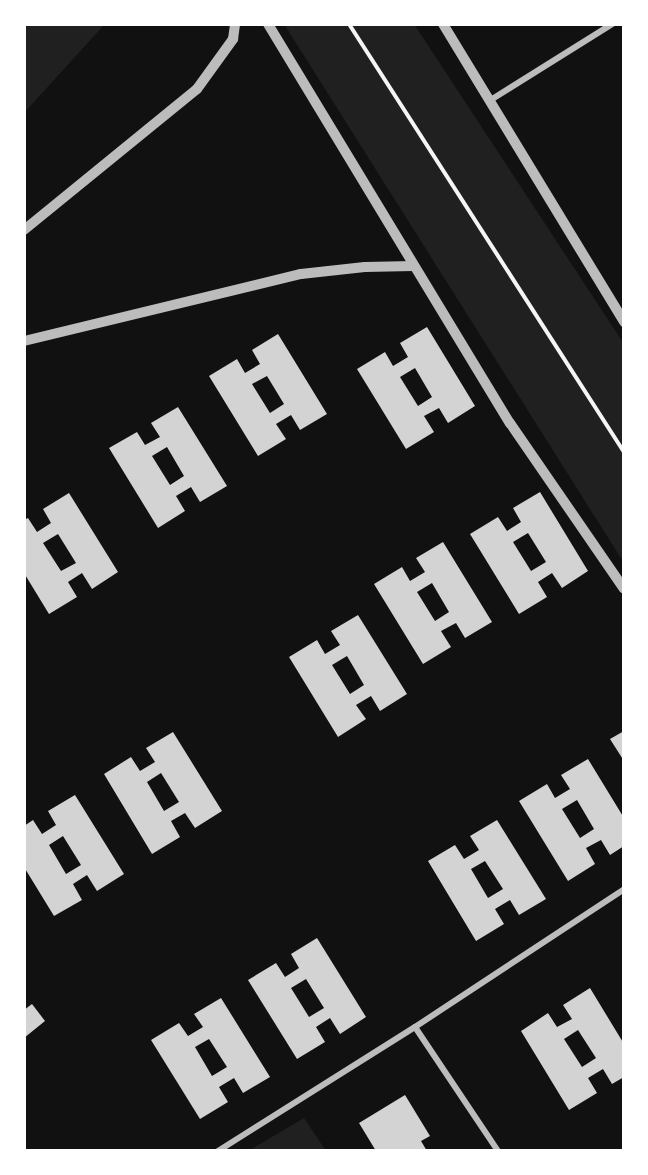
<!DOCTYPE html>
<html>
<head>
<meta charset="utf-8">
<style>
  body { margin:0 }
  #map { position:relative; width:648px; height:1175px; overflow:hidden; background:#111; font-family:"Sofia Sans Condensed",sans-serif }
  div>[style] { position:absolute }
  .green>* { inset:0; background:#202020 }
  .building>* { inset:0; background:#d3d3d3 }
  .path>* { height:4px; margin:-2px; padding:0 2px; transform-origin:2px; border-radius:2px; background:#f5f5f5 }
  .minor>* { height:6px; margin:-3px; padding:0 3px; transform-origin:3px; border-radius:3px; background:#bcbcbc }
  .tertiary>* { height:10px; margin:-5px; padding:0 5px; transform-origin:5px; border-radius:5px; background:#bcbcbc }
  span { translate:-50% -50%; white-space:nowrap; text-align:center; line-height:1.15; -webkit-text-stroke:5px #fff; paint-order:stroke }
  .frame { position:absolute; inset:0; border:26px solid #fff; pointer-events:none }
</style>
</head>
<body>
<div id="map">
  <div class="green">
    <i style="clip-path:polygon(24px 24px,105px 24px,24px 113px)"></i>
    <i style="clip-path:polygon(284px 24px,414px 24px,624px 344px,624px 563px)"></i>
    <i style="clip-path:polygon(304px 1118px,326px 1151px,248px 1151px)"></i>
  </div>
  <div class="building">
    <i style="clip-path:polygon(evenodd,427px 327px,475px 406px,448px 423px,439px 408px,424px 416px,434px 432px,406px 449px,357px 369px,385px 352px,393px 366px,408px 357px,400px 343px,427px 327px,415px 368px,432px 397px,418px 406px,400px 377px,415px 368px)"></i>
    <i style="clip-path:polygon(evenodd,278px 334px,327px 414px,300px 430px,291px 415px,276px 424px,286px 439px,258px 456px,209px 376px,237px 359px,245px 373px,260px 364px,252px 350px,278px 334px,267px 376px,284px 404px,270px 413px,252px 384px,267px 376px)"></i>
    <i style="clip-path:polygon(evenodd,178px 407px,227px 486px,200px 502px,191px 487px,176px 496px,185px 511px,158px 528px,109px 448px,137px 432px,145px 445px,160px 437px,151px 423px,178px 407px,167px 447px,184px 476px,170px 485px,152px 456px,167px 447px)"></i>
    <i style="clip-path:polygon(evenodd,540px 492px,588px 571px,562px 588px,552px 573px,538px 582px,547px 597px,519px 614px,470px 534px,498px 517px,507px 531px,521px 522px,513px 508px,540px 492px,528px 533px,546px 562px,531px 571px,513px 542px,528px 533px)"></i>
    <i style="clip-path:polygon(evenodd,69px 493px,118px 572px,92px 589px,82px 573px,68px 582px,77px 597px,49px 614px,24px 573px,24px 520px,28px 518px,37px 532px,51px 523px,43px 509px,69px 493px,58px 534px,76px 563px,61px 571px,43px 543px,58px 534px)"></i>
    <i style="clip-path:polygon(evenodd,443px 542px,492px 622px,465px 638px,456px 623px,441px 631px,451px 647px,423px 664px,374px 584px,402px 567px,410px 581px,425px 572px,416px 558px,443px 542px,432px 583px,449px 612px,435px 621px,417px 592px,432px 583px)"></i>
    <i style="clip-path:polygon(evenodd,358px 615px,407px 694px,380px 711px,371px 696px,356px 705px,366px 719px,338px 737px,289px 657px,317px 640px,325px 654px,340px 645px,331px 631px,358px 615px,347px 656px,364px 685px,350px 694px,332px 665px,347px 656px)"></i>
    <i style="clip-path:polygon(624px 731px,624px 761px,610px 739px)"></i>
    <i style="clip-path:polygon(evenodd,173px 732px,222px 811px,195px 828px,185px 813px,171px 821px,180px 837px,152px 854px,104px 774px,131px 757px,140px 771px,155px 762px,146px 748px,173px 732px,161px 773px,179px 802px,164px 811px,147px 782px,161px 773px)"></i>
    <i style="clip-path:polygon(evenodd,588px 759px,624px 818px,624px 846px,610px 855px,601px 840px,586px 848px,595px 864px,568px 881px,519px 801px,547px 784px,555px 798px,570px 789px,561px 775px,588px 759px,577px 800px,594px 829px,580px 838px,562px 809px,577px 800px)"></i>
    <i style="clip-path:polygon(evenodd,75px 795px,124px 874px,97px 891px,87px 875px,73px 884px,82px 900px,54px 916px,24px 867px,24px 826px,33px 820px,42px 834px,56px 825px,48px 811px,75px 795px,63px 836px,81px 865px,66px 874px,49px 845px,63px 836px)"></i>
    <i style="clip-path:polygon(evenodd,497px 820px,546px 899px,519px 915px,510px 900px,495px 909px,504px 924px,476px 941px,428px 861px,455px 845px,464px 859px,479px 850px,470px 836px,497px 820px,485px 861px,503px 889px,488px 898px,471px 869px,485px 861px)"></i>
    <i style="clip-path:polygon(evenodd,317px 938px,366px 1017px,340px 1034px,330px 1018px,316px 1027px,325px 1042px,297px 1059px,248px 980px,276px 963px,285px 977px,299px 968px,291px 954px,317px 938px,306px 979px,324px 1008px,309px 1017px,291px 988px,306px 979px)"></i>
    <i style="clip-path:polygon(evenodd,590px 988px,624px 1044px,624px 1077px,612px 1084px,603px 1069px,588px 1078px,597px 1093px,569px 1110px,521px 1031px,548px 1013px,557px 1027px,572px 1019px,563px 1005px,590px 988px,578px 1030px,596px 1058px,582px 1067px,564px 1039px,578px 1030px)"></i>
    <i style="clip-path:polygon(evenodd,221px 998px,270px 1077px,243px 1093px,234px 1078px,219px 1087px,228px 1102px,200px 1119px,151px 1040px,179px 1023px,188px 1036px,203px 1027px,194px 1014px,221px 998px,209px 1039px,227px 1067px,212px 1076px,195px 1047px,209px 1039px)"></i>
    <i style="clip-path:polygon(32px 1004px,45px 1021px,24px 1038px,24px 1010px)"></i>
    <i style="clip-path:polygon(405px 1095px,430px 1136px,421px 1141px,427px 1151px,376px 1151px,359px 1123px)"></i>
  </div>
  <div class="path">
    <i style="left:349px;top:24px;width:509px;rotate:57.28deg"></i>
  </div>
  <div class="minor">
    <i style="left:489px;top:101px;width:145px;rotate:-32deg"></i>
    <i style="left:415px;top:1027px;width:149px;rotate:56.2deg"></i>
    <i style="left:218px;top:1151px;width:233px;rotate:-32.2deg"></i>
    <i style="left:415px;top:1027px;width:250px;rotate:-33.4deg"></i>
  </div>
  <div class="tertiary">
    <i style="left:268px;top:24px;width:467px;rotate:58.8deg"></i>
    <i style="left:510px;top:423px;width:201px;rotate:55.5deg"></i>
    <i style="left:443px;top:24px;width:349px;rotate:58.7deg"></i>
    <i style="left:24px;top:230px;width:223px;rotate:-39.2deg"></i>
    <i style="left:197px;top:89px;width:62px;rotate:-54.2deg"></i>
    <i style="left:233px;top:39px;width:15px;rotate:-82deg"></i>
    <i style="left:24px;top:341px;width:285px;rotate:-13.6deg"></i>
    <i style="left:301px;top:274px;width:64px;rotate:-6.2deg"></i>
    <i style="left:365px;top:267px;width:48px;rotate:-1.2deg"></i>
  </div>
  <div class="frame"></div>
</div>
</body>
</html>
